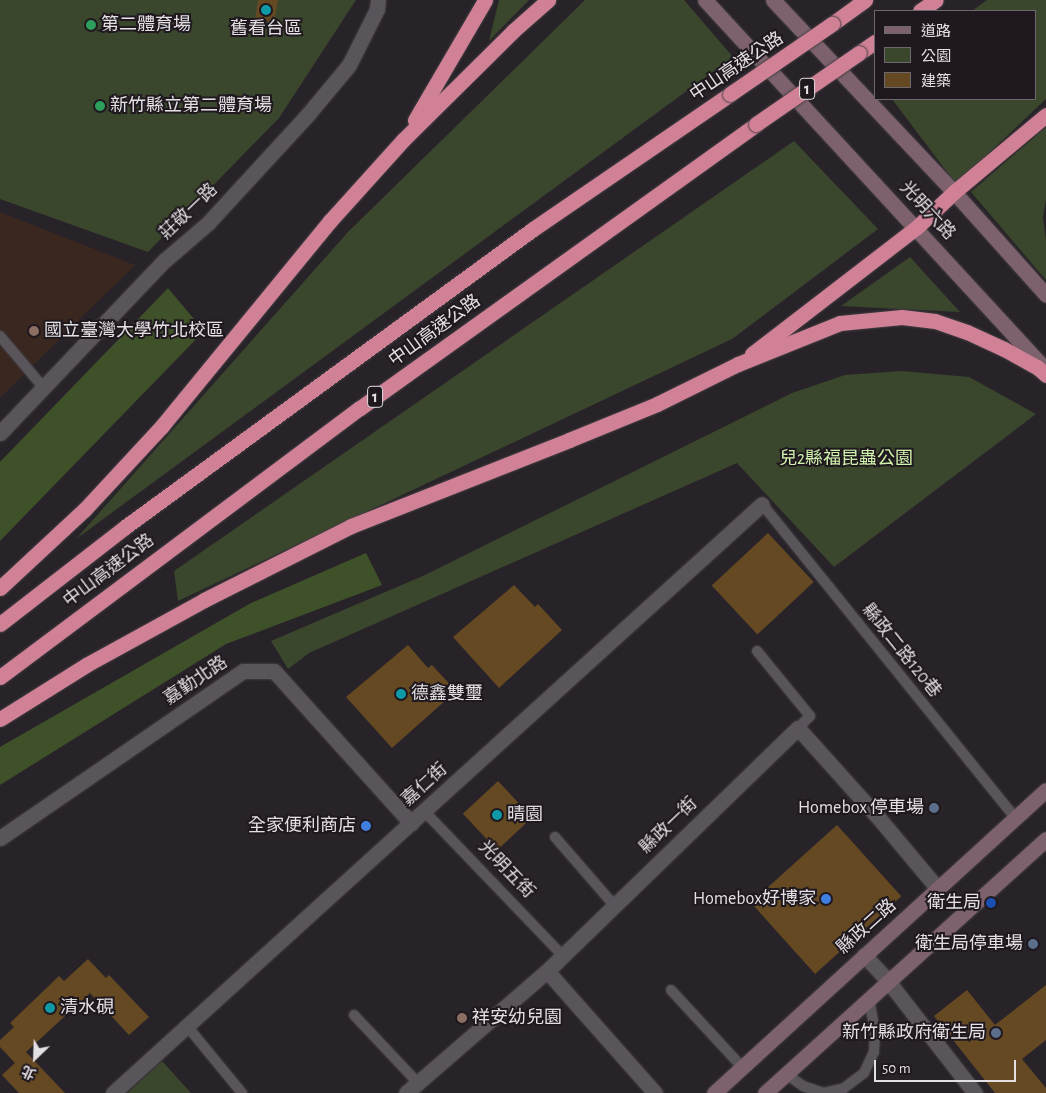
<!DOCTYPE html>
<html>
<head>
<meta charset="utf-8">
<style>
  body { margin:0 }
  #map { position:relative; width:1046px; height:1093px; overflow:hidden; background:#282329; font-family:"Alegreya Sans","Noto Sans TC",sans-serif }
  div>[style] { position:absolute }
  .education>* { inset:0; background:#392720 }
  .green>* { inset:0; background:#3b472d }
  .forest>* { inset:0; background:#3f5129 }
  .building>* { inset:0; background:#644922; transform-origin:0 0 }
  .roads { filter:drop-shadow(0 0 1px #433f43) drop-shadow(0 0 1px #433f43) }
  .lane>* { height:10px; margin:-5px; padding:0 5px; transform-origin:5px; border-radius:5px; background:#5a545b }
  .street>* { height:15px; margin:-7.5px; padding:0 7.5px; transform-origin:7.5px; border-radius:7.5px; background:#5a545b }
  .secondary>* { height:15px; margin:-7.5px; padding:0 7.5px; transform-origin:7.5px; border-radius:7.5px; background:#7d626d }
  .highway>* { height:15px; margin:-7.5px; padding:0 7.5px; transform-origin:7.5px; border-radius:7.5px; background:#d08196 }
  .bridges { filter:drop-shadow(0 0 1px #433f43) drop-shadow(0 0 1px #433f43) }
  .highway-bridge>* { height:15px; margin:-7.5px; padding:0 7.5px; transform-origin:7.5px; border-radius:7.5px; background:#d08196 }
  .dots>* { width:14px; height:14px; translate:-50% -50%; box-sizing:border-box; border:2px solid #1f191f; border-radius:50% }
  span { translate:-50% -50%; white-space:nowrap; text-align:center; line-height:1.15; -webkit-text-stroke:4px #1f191f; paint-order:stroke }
  .shield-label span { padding:1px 4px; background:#1f191f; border:1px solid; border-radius:4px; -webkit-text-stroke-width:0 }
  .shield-label { font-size:16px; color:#e3dfe3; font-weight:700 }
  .poi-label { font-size:18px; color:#e3dfe3 }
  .left { translate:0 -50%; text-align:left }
  .right { translate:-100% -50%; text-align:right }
  .street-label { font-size:18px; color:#e3dfe3 }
  .park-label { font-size:18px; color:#d0f1ac }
  .legend { position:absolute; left:874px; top:10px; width:162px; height:90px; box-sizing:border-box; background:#1f191f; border:1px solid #6d686d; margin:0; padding:6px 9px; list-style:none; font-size:15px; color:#e3dfe3 }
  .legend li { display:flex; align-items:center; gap:10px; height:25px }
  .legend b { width:25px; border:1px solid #6d686d }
  .north { position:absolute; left:10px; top:1033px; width:50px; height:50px; -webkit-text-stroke:4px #1f191f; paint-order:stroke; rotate:204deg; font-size:14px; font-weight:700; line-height:20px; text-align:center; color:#e3dfe3 }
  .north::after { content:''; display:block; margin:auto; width:18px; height:22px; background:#e3dfe3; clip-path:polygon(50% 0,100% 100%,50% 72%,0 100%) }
  .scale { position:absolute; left:874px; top:1060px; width:142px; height:22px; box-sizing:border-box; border:2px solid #e3dfe3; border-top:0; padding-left:6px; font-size:15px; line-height:18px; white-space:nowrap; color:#e3dfe3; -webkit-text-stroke:4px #1f191f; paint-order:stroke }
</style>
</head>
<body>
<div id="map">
  <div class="education">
    <i style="clip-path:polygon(0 212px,135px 265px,0 398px)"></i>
  </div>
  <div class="green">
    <i style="clip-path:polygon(0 0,356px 0,279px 118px,148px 252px,0 199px)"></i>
    <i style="clip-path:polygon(499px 0,529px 0,489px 41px)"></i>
    <i style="clip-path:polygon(585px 0,684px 0,733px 57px,76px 539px,348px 232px)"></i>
    <i style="clip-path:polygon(987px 0,1046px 0,1046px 99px,956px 184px,892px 99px,1035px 99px,1035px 11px,972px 11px)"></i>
    <i style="clip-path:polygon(1046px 127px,1046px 199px,1043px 217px,1046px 240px,1046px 280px,971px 192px)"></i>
    <i style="clip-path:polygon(794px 141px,878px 229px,732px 339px,178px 601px,174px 571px)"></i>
    <i style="clip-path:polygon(910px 257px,960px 312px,841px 306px)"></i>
    <i style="clip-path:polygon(902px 371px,969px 377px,1036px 414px,834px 567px,737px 463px,309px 653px,288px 669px,271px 641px,425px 575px,792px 393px,845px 375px)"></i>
    <i style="clip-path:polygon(162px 1061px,191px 1093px,127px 1093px)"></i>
  </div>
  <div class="forest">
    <i style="clip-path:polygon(168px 288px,204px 331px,0 541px,0 462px)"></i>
    <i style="clip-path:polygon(366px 553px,382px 585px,226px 644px,0 785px,0 747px,251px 603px)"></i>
  </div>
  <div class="building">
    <i style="clip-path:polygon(258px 0,278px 0,274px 23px,255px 19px)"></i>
    <i style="left:768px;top:533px;width:67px;height:77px;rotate:47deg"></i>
    <i style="clip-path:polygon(514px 585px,535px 607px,538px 604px,562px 630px,499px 688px,453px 637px)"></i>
    <i style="clip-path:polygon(408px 645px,428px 668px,432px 665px,456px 691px,392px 748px,346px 697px)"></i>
    <i style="left:498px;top:781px;width:50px;height:48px;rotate:47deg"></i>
    <i style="left:837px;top:825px;width:96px;height:116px;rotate:48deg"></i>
    <i style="clip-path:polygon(88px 959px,106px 978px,109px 975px,149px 1017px,129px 1035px,90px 993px,26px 1052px,65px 1093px,19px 1093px,2px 1075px,15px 1063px,0 1047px,0 1040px,14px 1027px,10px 1023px,59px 976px,64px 981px)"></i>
    <i style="clip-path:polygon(1046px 985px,1046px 1040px,1022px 1059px,1046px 1088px,1046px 1093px,995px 1093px,934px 1016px,967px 990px,995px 1025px)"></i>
  </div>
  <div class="roads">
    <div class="lane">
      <i style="left:0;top:336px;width:67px;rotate:49.9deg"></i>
      <i style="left:762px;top:504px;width:402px;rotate:51.1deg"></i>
      <i style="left:757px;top:651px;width:84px;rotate:50.8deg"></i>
      <i style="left:810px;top:716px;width:17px;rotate:135deg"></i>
      <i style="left:424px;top:811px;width:199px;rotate:46.2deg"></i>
      <i style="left:555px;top:837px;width:90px;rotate:49.1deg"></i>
      <i style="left:671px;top:990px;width:105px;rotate:47.3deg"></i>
      <i style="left:354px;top:1015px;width:93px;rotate:46.7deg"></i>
      <i style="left:187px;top:1026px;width:87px;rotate:50.6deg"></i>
      <i style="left:786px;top:1074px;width:21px;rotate:35deg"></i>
      <i style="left:803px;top:1086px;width:21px;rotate:19deg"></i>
      <i style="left:823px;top:1093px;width:22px;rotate:-13deg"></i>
      <i style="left:844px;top:1088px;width:25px;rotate:-37deg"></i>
      <i style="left:864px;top:1073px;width:23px;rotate:-65deg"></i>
      <i style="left:874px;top:1052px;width:20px;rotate:-87deg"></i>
      <i style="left:875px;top:1032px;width:35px;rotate:-100deg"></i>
    </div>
    <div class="street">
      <i style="left:0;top:433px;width:239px;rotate:-46.4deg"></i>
      <i style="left:165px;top:260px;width:57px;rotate:-40.7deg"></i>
      <i style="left:208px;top:223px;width:149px;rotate:-47.4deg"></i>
      <i style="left:309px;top:113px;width:62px;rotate:-50.2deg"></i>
      <i style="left:349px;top:65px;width:63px;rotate:-63.4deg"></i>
      <i style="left:377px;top:9px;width:9px;rotate:-84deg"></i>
      <i style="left:0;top:838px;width:295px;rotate:-34.5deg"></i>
      <i style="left:243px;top:671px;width:31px"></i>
      <i style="left:274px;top:671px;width:205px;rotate:48deg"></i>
      <i style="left:864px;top:955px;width:35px;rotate:47deg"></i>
      <i style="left:888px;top:981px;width:142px;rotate:52.2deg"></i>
      <i style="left:547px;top:971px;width:163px;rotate:48.5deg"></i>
      <i style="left:113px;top:1093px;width:876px;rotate:-42.23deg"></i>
      <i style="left:406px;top:1093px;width:186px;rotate:-40.9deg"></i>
      <i style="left:547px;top:971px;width:349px;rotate:-44.1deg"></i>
      <i style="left:798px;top:728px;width:118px;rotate:48.1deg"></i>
      <i style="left:877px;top:816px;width:95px;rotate:50.1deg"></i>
    </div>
    <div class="secondary">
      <i style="left:705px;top:0;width:503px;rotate:47.34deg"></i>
      <i style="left:773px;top:0;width:264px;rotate:46.7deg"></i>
      <i style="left:954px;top:192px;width:138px;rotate:48.2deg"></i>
      <i style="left:714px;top:1093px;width:449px;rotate:-42.4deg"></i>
      <i style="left:765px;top:1093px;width:379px;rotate:-42.1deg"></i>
    </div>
    <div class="highway">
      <i style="left:920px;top:11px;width:19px;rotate:-35deg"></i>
      <i style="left:832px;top:24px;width:41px;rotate:-36deg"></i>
      <i style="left:859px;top:53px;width:19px;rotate:-35deg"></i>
      <i style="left:415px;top:120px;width:139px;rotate:-59.7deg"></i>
      <i style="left:752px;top:354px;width:208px;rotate:-37.6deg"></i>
      <i style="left:917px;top:227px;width:51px;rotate:-43.4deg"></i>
      <i style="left:954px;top:192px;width:120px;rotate:-39.9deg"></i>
      <i style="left:0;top:588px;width:116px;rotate:-42.9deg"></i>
      <i style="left:85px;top:509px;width:113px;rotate:-47.1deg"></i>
      <i style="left:162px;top:426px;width:265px;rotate:-50.7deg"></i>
      <i style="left:330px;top:221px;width:109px;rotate:-48deg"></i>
      <i style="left:403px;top:140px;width:155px;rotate:-44.7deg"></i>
      <i style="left:513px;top:31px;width:47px;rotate:-41.5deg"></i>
      <i style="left:0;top:624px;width:158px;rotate:-37.8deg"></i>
      <i style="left:125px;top:527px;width:505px;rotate:-36.14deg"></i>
      <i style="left:533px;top:229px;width:239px;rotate:-34.4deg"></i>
      <i style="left:0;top:677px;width:449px;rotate:-36.8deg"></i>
      <i style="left:360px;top:408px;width:487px;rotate:-35.6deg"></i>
      <i style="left:0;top:719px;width:102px;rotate:-32.1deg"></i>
      <i style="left:86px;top:665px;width:135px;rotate:-28.8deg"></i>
      <i style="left:204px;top:600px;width:165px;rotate:-26.7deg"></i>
      <i style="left:351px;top:526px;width:234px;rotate:-21.5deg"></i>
      <i style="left:569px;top:440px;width:95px;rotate:-22.2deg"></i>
      <i style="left:657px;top:404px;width:90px;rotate:-26.3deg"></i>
      <i style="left:738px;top:364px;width:110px;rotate:-21.9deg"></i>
      <i style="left:840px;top:323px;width:62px;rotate:-5.5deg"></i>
      <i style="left:902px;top:317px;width:33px;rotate:7deg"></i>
      <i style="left:935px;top:321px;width:34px;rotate:19deg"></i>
      <i style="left:967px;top:332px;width:41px;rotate:24.7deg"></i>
      <i style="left:1004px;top:349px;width:38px;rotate:29deg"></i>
      <i style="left:1037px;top:367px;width:12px;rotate:42deg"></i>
    </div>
  </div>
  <div class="bridges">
    <div class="highway-bridge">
      <i style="left:730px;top:94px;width:124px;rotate:-34.5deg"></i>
      <i style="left:756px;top:124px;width:125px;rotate:-34.6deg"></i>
    </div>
  </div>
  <div class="dots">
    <i style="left:266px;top:10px;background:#0f9aa8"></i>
    <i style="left:91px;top:25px;background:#2e9e5b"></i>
    <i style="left:100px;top:106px;background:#2e9e5b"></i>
    <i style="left:34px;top:331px;background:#8d6e63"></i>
    <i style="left:401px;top:694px;background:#0f9aa8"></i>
    <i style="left:934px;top:808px;background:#5c6f8a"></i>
    <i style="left:497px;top:815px;background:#0f9aa8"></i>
    <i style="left:366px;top:826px;background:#3f7fe0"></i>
    <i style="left:826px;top:899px;background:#3f7fe0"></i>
    <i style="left:991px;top:903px;background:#1a4fb4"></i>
    <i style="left:1033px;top:944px;background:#5c6f8a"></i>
    <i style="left:50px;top:1008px;background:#0f9aa8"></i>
    <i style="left:462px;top:1018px;background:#8d6e63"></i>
    <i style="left:996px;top:1033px;background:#5c6f8a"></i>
  </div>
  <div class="shield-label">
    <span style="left:807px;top:89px">1</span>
    <span style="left:375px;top:397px">1</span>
  </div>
  <div class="poi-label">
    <span class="left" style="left:101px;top:25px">第二體育場</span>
    <span style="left:266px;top:29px">舊看台區</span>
    <span class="left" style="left:110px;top:106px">新竹縣立第二體育場</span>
    <span class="left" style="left:44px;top:331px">國立臺灣大學竹北校區</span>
    <span class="left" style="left:411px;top:694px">德鑫雙璽</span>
    <span class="right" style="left:924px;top:808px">Homebox 停車場</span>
    <span class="left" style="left:507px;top:815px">晴園</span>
    <span class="right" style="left:356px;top:826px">全家便利商店</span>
    <span class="right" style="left:816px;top:899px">Homebox好博家</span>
    <span class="right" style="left:981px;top:903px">衛生局</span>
    <span class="right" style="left:1023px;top:944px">衛生局停車場</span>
    <span class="left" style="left:60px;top:1008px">清水硯</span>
    <span class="left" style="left:472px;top:1018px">祥安幼兒園</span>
    <span class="right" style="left:986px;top:1033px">新竹縣政府衛生局</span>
  </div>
  <div class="street-label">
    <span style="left:737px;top:67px;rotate:-34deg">中山高速公路</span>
    <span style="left:927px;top:211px;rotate:47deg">光明六路</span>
    <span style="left:189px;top:212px;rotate:-44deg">莊敬一路</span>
    <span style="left:435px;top:331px;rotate:-36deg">中山高速公路</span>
    <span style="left:109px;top:571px;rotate:-37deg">中山高速公路</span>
    <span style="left:901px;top:651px;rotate:51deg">縣政二路120巷</span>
    <span style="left:196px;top:681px;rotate:-34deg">嘉勤北路</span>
    <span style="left:425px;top:785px;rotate:-42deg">嘉仁街</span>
    <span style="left:669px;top:826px;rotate:-44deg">縣政一街</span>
    <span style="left:506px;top:870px;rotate:46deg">光明五街</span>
    <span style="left:867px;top:927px;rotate:-42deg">縣政二路</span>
  </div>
  <div class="park-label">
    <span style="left:846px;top:459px">兒2縣福昆蟲公園</span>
  </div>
  <ul class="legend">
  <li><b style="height:6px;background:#7d626d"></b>道路</li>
  <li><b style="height:14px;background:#3b472d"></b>公園</li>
  <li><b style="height:14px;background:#644922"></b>建築</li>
  </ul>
  <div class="north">北</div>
  <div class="scale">50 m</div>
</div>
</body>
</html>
